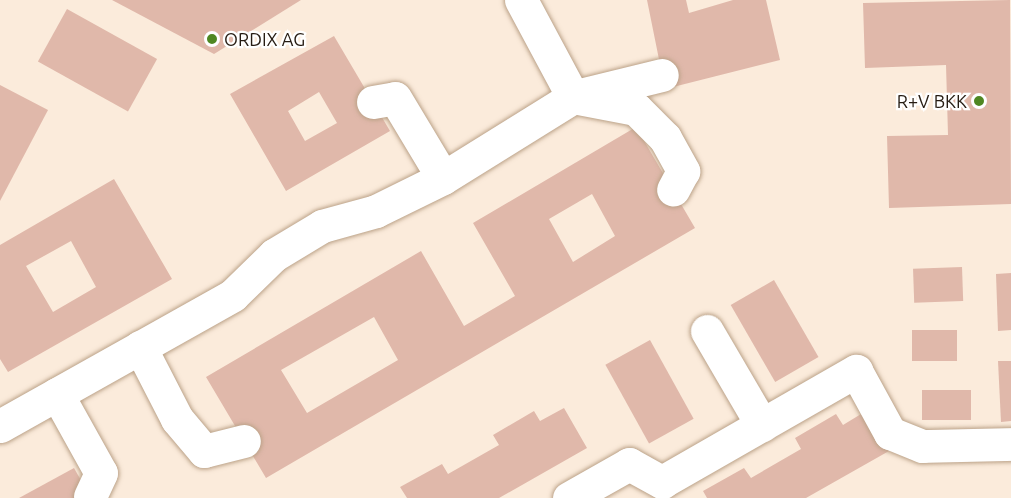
<!DOCTYPE html>
<html>
<head>
<meta charset="utf-8">
<style>
  body { margin:0 }
  #map { position:relative; width:1011px; height:498px; overflow:hidden; background:#fbebdb; font-family:Ubuntu,sans-serif }
  div>[style] { position:absolute }
  .building>* { inset:0; background:#e0b8aa; transform-origin:0 0 }
  .roads { filter:drop-shadow(0 0 2px #bba288) drop-shadow(0 0 2px #bba288) }
  .minor>* { height:33px; margin:-16.5px; padding:0 16.5px; transform-origin:16.5px; border-radius:16.5px; background:#fff }
  .dots>* { width:16px; height:16px; translate:-50% -50%; box-sizing:border-box; border:3px solid #fff; border-radius:50% }
  span { translate:-50% -50%; white-space:nowrap; text-align:center; line-height:1.15; -webkit-text-stroke:4.5px #fff; paint-order:stroke }
  .poi-label { font-size:18px; color:#261c13 }
  .left { translate:0 -50%; text-align:left }
  .right { translate:-100% -50%; text-align:right }
</style>
</head>
<body>
<div id="map">
  <div class="building">
    <i style="clip-path:polygon(112px 0,301px 0,214px 54px)"></i>
    <i style="clip-path:polygon(647px 0,686px 0,689px 13px,733px 0,766px 0,780px 60px,665px 89px)"></i>
    <i style="clip-path:polygon(1010px 0,1011px 204px,889px 208px,887px 136px,948px 135px,946px 65px,865px 68px,863px 3px)"></i>
    <i style="left:67px;top:9px;width:103px;height:60px;rotate:29deg"></i>
    <i style="clip-path:polygon(evenodd,334px 36px,390px 131px,286px 191px,230px 94px,334px 36px,319px 92px,337px 123px,305px 141px,288px 111px,319px 92px)"></i>
    <i style="clip-path:polygon(0 85px,48px 110px,0 201px)"></i>
    <i style="clip-path:polygon(evenodd,636px 127px,695px 228px,266px 478px,206px 377px,421px 251px,464px 326px,515px 296px,473px 223px,636px 127px,592px 194px,615px 236px,573px 262px,549px 219px,592px 194px,636px 127px,374px 317px,398px 360px,307px 413px,281px 370px,374px 317px)"></i>
    <i style="clip-path:polygon(evenodd,114px 179px,172px 279px,8px 372px,0 359px,0 245px,114px 179px,71px 241px,96px 287px,53px 312px,26px 266px,71px 241px)"></i>
    <i style="left:962px;top:267px;width:34px;height:49px;rotate:88deg"></i>
    <i style="clip-path:polygon(1011px 273px,1011px 330px,998px 331px,996px 274px)"></i>
    <i style="left:774px;top:280px;width:89px;height:50px;rotate:60deg"></i>
    <i style="left:957px;top:330px;width:31px;height:45px;rotate:90deg"></i>
    <i style="left:650px;top:340px;width:90px;height:51px;rotate:61deg"></i>
    <i style="clip-path:polygon(998px 361px,1011px 361px,1011px 421px,1001px 422px)"></i>
    <i style="left:922px;top:390px;width:49px;height:30px"></i>
    <i style="clip-path:polygon(564px 408px,587px 448px,499px 498px,407px 498px,400px 487px,442px 464px,448px 474px,499px 445px,493px 435px,534px 411px,540px 421px)"></i>
    <i style="clip-path:polygon(866px 411px,889px 451px,806px 498px,707px 498px,703px 491px,744px 468px,751px 478px,801px 449px,795px 438px,836px 414px,843px 425px)"></i>
    <i style="clip-path:polygon(74px 468px,91px 498px,19px 498px)"></i>
  </div>
  <div class="roads">
    <div class="minor">
      <i style="left:584px;top:94px;width:80px;rotate:-13.7deg"></i>
      <i style="left:573px;top:97px;width:64px;rotate:10.8deg"></i>
      <i style="left:636px;top:109px;width:41px;rotate:45deg"></i>
      <i style="left:665px;top:138px;width:38px;rotate:61deg"></i>
      <i style="left:683px;top:171px;width:21px;rotate:118deg"></i>
      <i style="left:373px;top:102px;width:22px;rotate:-10deg"></i>
      <i style="left:395px;top:98px;width:93px;rotate:59deg"></i>
      <i style="left:707px;top:331px;width:109px;rotate:59.7deg"></i>
      <i style="left:140px;top:347px;width:81px;rotate:62.8deg"></i>
      <i style="left:177px;top:419px;width:42px;rotate:49.8deg"></i>
      <i style="left:204px;top:451px;width:41px;rotate:-14deg"></i>
      <i style="left:57px;top:394px;width:90px;rotate:60.9deg"></i>
      <i style="left:101px;top:473px;width:26px;rotate:115deg"></i>
      <i style="left:0;top:426px;width:267px;rotate:-29.3deg"></i>
      <i style="left:233px;top:295px;width:57px;rotate:-44.3deg"></i>
      <i style="left:274px;top:255px;width:56px;rotate:-31.1deg"></i>
      <i style="left:322px;top:226px;width:56px;rotate:-15.5deg"></i>
      <i style="left:376px;top:211px;width:75px;rotate:-26.2deg"></i>
      <i style="left:443px;top:178px;width:153px;rotate:-31.9deg"></i>
      <i style="left:573px;top:97px;width:110px;rotate:-118.2deg"></i>
      <i style="left:569px;top:498px;width:69px;rotate:-29.5deg"></i>
      <i style="left:629px;top:464px;width:38px;rotate:29deg"></i>
      <i style="left:662px;top:482px;width:224px;rotate:-29.8deg"></i>
      <i style="left:856px;top:371px;width:71px;rotate:61.3deg"></i>
      <i style="left:890px;top:433px;width:35px;rotate:22deg"></i>
      <i style="left:923px;top:446px;width:88px;rotate:-1.3deg"></i>
    </div>
  </div>
  <div class="dots">
    <i style="left:212px;top:39px;background:#4f8722"></i>
    <i style="left:979px;top:101px;background:#4f8722"></i>
  </div>
  <div class="poi-label">
    <span class="left" style="left:224px;top:39px">ORDIX AG</span>
    <span class="right" style="left:967px;top:101px">R+V BKK</span>
  </div>
</div>
</body>
</html>
